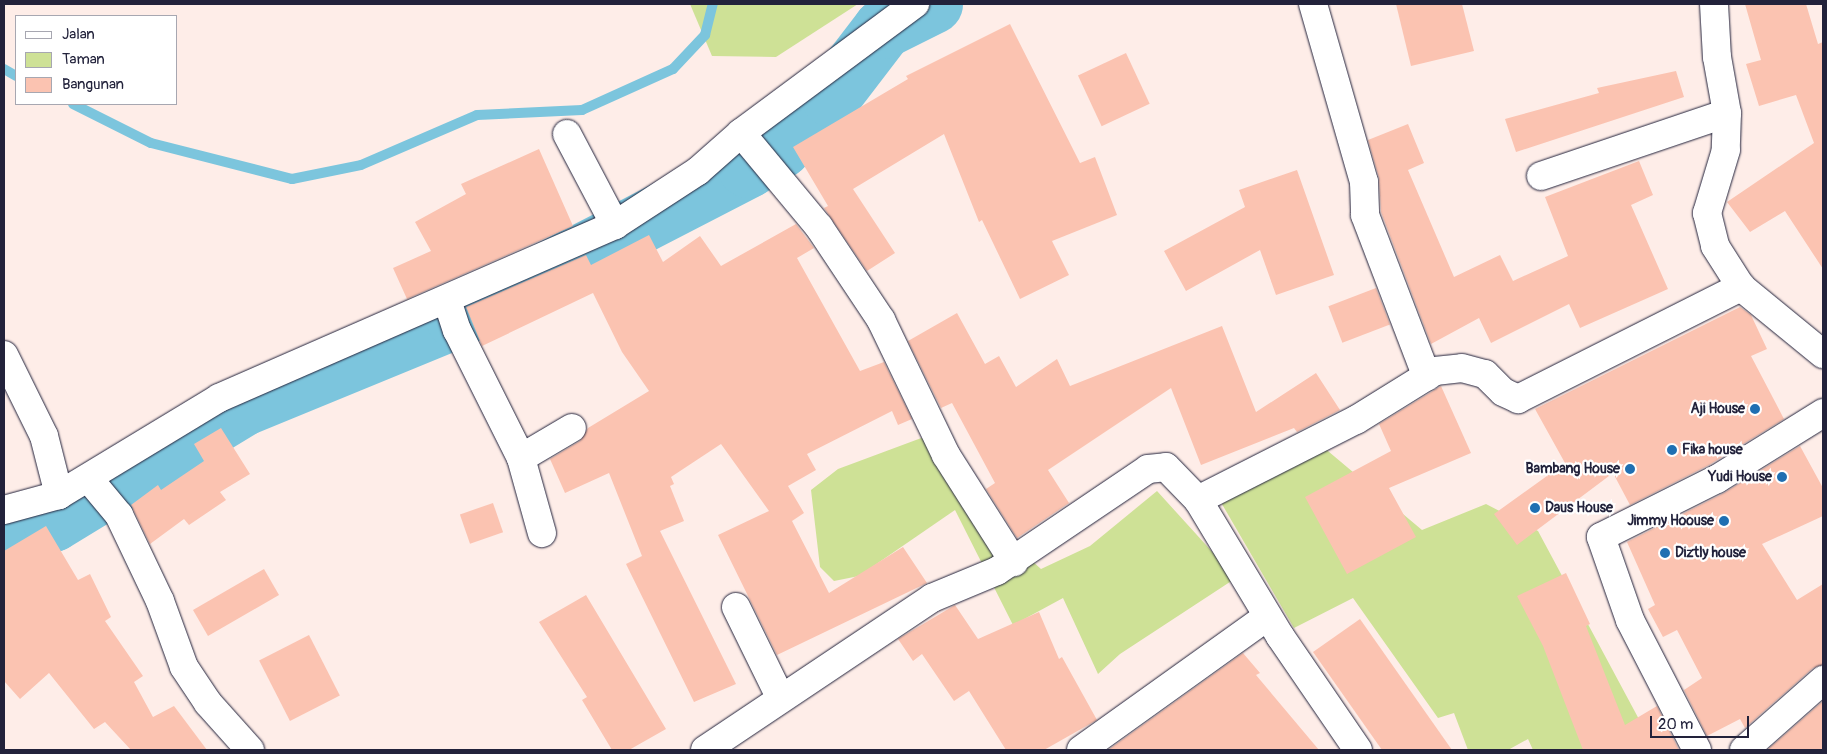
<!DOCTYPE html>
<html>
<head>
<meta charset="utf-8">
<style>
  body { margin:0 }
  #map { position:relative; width:1827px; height:754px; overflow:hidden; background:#feede8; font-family:Pangolin,sans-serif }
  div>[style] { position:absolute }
  .green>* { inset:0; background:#cee196 }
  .stream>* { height:10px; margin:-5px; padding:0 5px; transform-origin:5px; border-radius:5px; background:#7cc5dd }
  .river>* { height:60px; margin:-30px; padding:0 30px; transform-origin:30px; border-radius:30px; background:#7cc5dd }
  .building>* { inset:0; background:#fbc3b1; transform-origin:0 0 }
  .roads { filter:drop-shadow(0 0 1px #22223b) drop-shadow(0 0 1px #22223b) }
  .minor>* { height:28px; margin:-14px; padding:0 14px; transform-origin:14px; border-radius:14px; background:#fff }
  .dots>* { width:14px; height:14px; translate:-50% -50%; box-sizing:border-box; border:2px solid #fff; border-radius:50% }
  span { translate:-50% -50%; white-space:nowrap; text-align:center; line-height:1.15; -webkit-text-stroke:4.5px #fff; paint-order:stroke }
  .poi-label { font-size:14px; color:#22223b; font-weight:700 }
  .right { translate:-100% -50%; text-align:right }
  .left { translate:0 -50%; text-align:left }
  .frame { position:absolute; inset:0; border:5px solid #22223b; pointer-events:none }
  .legend { position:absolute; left:15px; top:15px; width:162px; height:90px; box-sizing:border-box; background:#fff; border:1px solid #a7a7b1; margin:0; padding:6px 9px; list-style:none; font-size:15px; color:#22223b }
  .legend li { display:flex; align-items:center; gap:10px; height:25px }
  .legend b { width:25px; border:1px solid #a7a7b1 }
  .scale { position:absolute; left:1650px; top:716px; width:99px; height:22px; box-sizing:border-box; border:2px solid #22223b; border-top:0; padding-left:6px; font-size:15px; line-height:18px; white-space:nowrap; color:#22223b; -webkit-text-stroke:4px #fff; paint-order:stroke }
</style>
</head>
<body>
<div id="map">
  <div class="green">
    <i style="clip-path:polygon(690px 4px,858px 4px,776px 57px,712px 56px)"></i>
    <i style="clip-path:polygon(924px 437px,1002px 534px,1041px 569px,1090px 546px,1157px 491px,1236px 578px,1120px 654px,1098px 674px,1063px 598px,1013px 625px,955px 510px,859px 576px,834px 581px,820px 567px,811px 490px,838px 469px)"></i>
    <i style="clip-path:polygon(1316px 441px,1422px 530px,1486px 504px,1538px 531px,1641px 723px,1597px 750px,1533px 750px,1528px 739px,1508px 750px,1468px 750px,1454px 713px,1438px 718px,1353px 598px,1294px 628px,1219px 499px)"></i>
  </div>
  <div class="stream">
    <i style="left:4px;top:69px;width:14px;rotate:30deg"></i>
    <i style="left:73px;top:104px;width:87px;rotate:26.6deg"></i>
    <i style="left:151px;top:143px;width:146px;rotate:14.3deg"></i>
    <i style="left:292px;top:179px;width:70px;rotate:-11.5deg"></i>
    <i style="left:361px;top:165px;width:126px;rotate:-23.3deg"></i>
    <i style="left:477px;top:115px;width:105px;rotate:-2.7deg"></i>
    <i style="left:582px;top:110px;width:100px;rotate:-24.3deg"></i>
    <i style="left:673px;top:69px;width:47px;rotate:-46.7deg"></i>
    <i style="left:705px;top:35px;width:32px;rotate:-76deg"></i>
  </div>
  <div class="river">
    <i style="left:4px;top:526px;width:49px;rotate:-4.7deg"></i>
    <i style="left:53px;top:522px;width:223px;rotate:-31.3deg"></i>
    <i style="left:244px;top:406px;width:229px;rotate:-22.3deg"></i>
    <i style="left:456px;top:319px;width:329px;rotate:-27.3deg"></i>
    <i style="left:748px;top:168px;width:39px;rotate:-31deg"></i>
    <i style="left:781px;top:148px;width:71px;rotate:-45.6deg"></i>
    <i style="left:831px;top:97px;width:86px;rotate:-52.6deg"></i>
    <i style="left:883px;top:29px;width:56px;rotate:-26.6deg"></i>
  </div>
  <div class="building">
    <i style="clip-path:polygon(1396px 4px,1462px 4px,1474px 51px,1411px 66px)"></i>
    <i style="clip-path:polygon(1745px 4px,1806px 4px,1818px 44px,1823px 42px,1823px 269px,1785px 211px,1750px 232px,1727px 202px,1814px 143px,1796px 95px,1759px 106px,1746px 64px,1761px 60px)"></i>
    <i style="clip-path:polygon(1010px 24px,1080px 163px,1095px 157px,1117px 215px,1052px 241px,1069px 275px,1020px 299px,982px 220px,979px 222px,944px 134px,853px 189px,895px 253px,867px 271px,824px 208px,828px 206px,793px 147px,908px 79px,906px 76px)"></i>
    <i style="left:1126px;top:53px;width:56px;height:53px;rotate:65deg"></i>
    <i style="clip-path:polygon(1676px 71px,1684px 97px,1516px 152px,1505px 119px,1599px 93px,1597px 88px)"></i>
    <i style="clip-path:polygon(1408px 124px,1424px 163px,1408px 170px,1454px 277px,1500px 255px,1513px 281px,1568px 256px,1545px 197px,1639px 161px,1653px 195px,1631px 205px,1668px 289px,1580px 328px,1569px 304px,1491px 343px,1479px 318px,1431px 344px,1381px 212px,1379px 178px,1368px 140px)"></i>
    <i style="clip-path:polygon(539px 149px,573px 226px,407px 299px,393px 268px,431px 251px,415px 222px,466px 194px,461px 184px)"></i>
    <i style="clip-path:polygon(1297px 170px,1334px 275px,1276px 295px,1260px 250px,1186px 291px,1164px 251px,1245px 207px,1239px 190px)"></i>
    <i style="clip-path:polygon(796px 224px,814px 248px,797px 258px,860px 371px,884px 362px,912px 419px,898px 425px,892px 411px,807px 454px,816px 470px,788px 486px,804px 513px,792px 521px,829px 593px,903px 547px,927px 583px,777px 655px,718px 535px,769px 511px,721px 444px,671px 477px,674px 484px,670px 486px,684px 521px,660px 531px,736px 684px,694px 702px,626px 564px,642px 556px,609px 473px,565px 493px,550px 459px,580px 441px,588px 428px,649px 391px,622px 352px,593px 293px,482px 346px,466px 307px,586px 255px,591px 265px,649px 235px,663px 262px,700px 236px,721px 266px)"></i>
    <i style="left:1376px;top:288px;width:39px;height:51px;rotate:69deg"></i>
    <i style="clip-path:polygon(1740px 307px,1751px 315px,1767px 349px,1751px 356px,1784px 419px,1709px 465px,1630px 505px,1613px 473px,1517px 545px,1494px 514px,1565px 463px,1535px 409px)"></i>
    <i style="clip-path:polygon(957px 313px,985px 364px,999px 356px,1016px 387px,1057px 359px,1070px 386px,1222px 326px,1256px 412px,1316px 373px,1340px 410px,1297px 432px,1294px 428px,1201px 465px,1171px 388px,1048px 470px,1069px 503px,1017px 538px,986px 489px,995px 483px,952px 403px,941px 408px,908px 341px)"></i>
    <i style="clip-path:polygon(1441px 386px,1471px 453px,1389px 488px,1416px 537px,1347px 574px,1305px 497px,1391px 451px,1379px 424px)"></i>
    <i style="clip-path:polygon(221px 428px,250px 474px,220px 492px,226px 500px,189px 525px,184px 519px,150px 544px,131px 505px,158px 485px,161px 490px,204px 461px,194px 444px)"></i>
    <i style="clip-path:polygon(1800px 446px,1823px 488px,1823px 516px,1762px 544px,1797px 600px,1823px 584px,1823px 665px,1813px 668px,1745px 728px,1740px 719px,1707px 736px,1684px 690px,1702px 678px,1677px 630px,1663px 637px,1648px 609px,1655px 605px,1627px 542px,1724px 493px)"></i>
    <i style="left:493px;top:503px;width:31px;height:35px;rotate:71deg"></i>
    <i style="clip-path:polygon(46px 526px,78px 580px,90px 574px,111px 617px,105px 621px,143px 676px,134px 682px,153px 717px,174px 706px,207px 750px,131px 750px,105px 722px,94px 729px,49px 673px,20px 699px,4px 681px,4px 551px)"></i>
    <i style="left:264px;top:569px;width:30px;height:82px;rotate:60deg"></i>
    <i style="clip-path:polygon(1566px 573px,1590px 624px,1586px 626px,1625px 725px,1657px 706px,1679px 750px,1583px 750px,1543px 646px,1517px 596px)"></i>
    <i style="clip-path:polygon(586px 595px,666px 729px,629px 750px,612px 750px,582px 700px,587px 697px,539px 622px)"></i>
    <i style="clip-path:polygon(955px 605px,978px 639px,1039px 612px,1059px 659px,1062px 657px,1097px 720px,1044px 750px,1006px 750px,969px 691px,954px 701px,922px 654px,913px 661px,898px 639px)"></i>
    <i style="clip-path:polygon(1360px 619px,1452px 750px,1382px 750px,1313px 652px)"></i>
    <i style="left:309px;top:635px;width:68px;height:56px;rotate:63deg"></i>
    <i style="clip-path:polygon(1243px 653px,1260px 673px,1256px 675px,1319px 750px,1108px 750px)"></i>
    <i style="clip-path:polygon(1823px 701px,1823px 750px,1767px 750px)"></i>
  </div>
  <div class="roads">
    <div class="minor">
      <i style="left:1313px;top:4px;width:185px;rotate:74deg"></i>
      <i style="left:1364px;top:182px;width:33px;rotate:88deg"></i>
      <i style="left:1365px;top:215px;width:173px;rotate:69.1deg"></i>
      <i style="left:1714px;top:4px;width:53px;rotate:86.8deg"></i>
      <i style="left:1717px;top:57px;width:57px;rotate:79.9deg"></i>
      <i style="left:1727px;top:113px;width:37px;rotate:92deg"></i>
      <i style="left:1726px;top:150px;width:66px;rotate:106.8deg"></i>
      <i style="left:1707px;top:213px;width:34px;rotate:76deg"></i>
      <i style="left:1715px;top:246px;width:49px;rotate:57.6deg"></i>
      <i style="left:1741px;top:287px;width:106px;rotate:39.3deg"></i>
      <i style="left:741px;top:133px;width:122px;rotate:50.3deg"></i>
      <i style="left:819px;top:227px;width:112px;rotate:56.3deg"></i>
      <i style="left:881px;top:320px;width:150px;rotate:64.3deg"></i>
      <i style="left:946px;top:455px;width:127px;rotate:57.6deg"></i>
      <i style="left:567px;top:134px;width:103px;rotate:62.2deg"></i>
      <i style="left:1541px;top:176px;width:196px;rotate:-18.7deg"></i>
      <i style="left:447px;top:300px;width:32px;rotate:72deg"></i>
      <i style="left:457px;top:330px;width:143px;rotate:63.4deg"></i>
      <i style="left:521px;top:458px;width:78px;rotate:74.4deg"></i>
      <i style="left:4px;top:355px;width:90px;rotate:63.7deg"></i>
      <i style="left:44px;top:436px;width:61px;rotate:75.7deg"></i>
      <i style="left:521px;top:458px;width:59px;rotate:-30.5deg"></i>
      <i style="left:89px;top:479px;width:47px;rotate:50.2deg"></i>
      <i style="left:119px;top:515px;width:95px;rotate:64.5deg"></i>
      <i style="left:160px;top:601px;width:70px;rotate:70deg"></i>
      <i style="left:184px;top:667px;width:43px;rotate:56.3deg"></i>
      <i style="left:208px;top:703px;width:63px;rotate:48.2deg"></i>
      <i style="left:1198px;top:500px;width:177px;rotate:-26.9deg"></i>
      <i style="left:1356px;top:420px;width:93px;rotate:-31.8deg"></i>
      <i style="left:1435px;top:371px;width:27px;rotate:-6deg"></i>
      <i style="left:1462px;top:368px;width:24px;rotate:15deg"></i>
      <i style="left:1485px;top:374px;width:25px;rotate:45deg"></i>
      <i style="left:1503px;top:392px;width:17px;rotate:25deg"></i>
      <i style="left:1518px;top:399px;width:250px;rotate:-26.7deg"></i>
      <i style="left:4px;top:510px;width:57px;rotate:-15.3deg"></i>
      <i style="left:59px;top:495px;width:187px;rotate:-31.2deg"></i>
      <i style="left:219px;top:398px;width:432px;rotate:-23.6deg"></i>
      <i style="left:615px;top:225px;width:99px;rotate:-33deg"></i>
      <i style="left:698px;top:171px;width:57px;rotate:-41.5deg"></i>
      <i style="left:741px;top:133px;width:217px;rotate:-36.6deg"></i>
      <i style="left:736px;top:607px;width:100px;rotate:63.9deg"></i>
      <i style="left:705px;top:750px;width:273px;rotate:-33.8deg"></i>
      <i style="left:932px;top:598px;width:70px;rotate:-22.6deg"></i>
      <i style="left:997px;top:571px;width:182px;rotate:-34deg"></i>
      <i style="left:1148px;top:469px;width:18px;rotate:-6deg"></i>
      <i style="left:1166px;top:467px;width:46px;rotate:45.9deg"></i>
      <i style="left:1198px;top:500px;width:159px;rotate:58.9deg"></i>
      <i style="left:1280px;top:636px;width:138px;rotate:55.6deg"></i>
      <i style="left:1081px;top:750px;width:229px;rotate:-35.6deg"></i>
      <i style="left:1697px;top:750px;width:146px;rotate:-117.3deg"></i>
      <i style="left:1630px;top:620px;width:88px;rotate:-109.3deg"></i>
      <i style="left:1601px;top:537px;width:130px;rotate:-26.6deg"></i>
      <i style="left:1717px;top:479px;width:125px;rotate:-31.9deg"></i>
      <i style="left:1744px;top:750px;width:106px;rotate:-41.5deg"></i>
    </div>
  </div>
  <div class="dots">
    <i style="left:1755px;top:409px;background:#1f6fb2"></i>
    <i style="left:1672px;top:450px;background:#1f6fb2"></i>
    <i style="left:1630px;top:469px;background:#1f6fb2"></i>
    <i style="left:1782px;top:477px;background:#1f6fb2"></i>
    <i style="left:1535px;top:508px;background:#1f6fb2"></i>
    <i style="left:1724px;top:521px;background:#1f6fb2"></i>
    <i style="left:1665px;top:553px;background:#1f6fb2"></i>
  </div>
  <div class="poi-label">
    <span class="right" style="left:1745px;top:409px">Aji House</span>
    <span class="left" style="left:1682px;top:450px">Fika house</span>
    <span class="right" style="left:1620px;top:469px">Bambang House</span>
    <span class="right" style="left:1772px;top:477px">Yudi House</span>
    <span class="left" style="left:1545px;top:508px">Daus House</span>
    <span class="right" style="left:1714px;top:521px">Jimmy Hoouse</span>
    <span class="left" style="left:1675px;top:553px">Diztly house</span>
  </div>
  <div class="frame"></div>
  <ul class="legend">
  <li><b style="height:6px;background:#fff"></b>Jalan</li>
  <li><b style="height:14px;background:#cee196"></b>Taman</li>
  <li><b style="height:14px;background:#fbc3b1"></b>Bangunan</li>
  </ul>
  <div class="scale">20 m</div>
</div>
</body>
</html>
